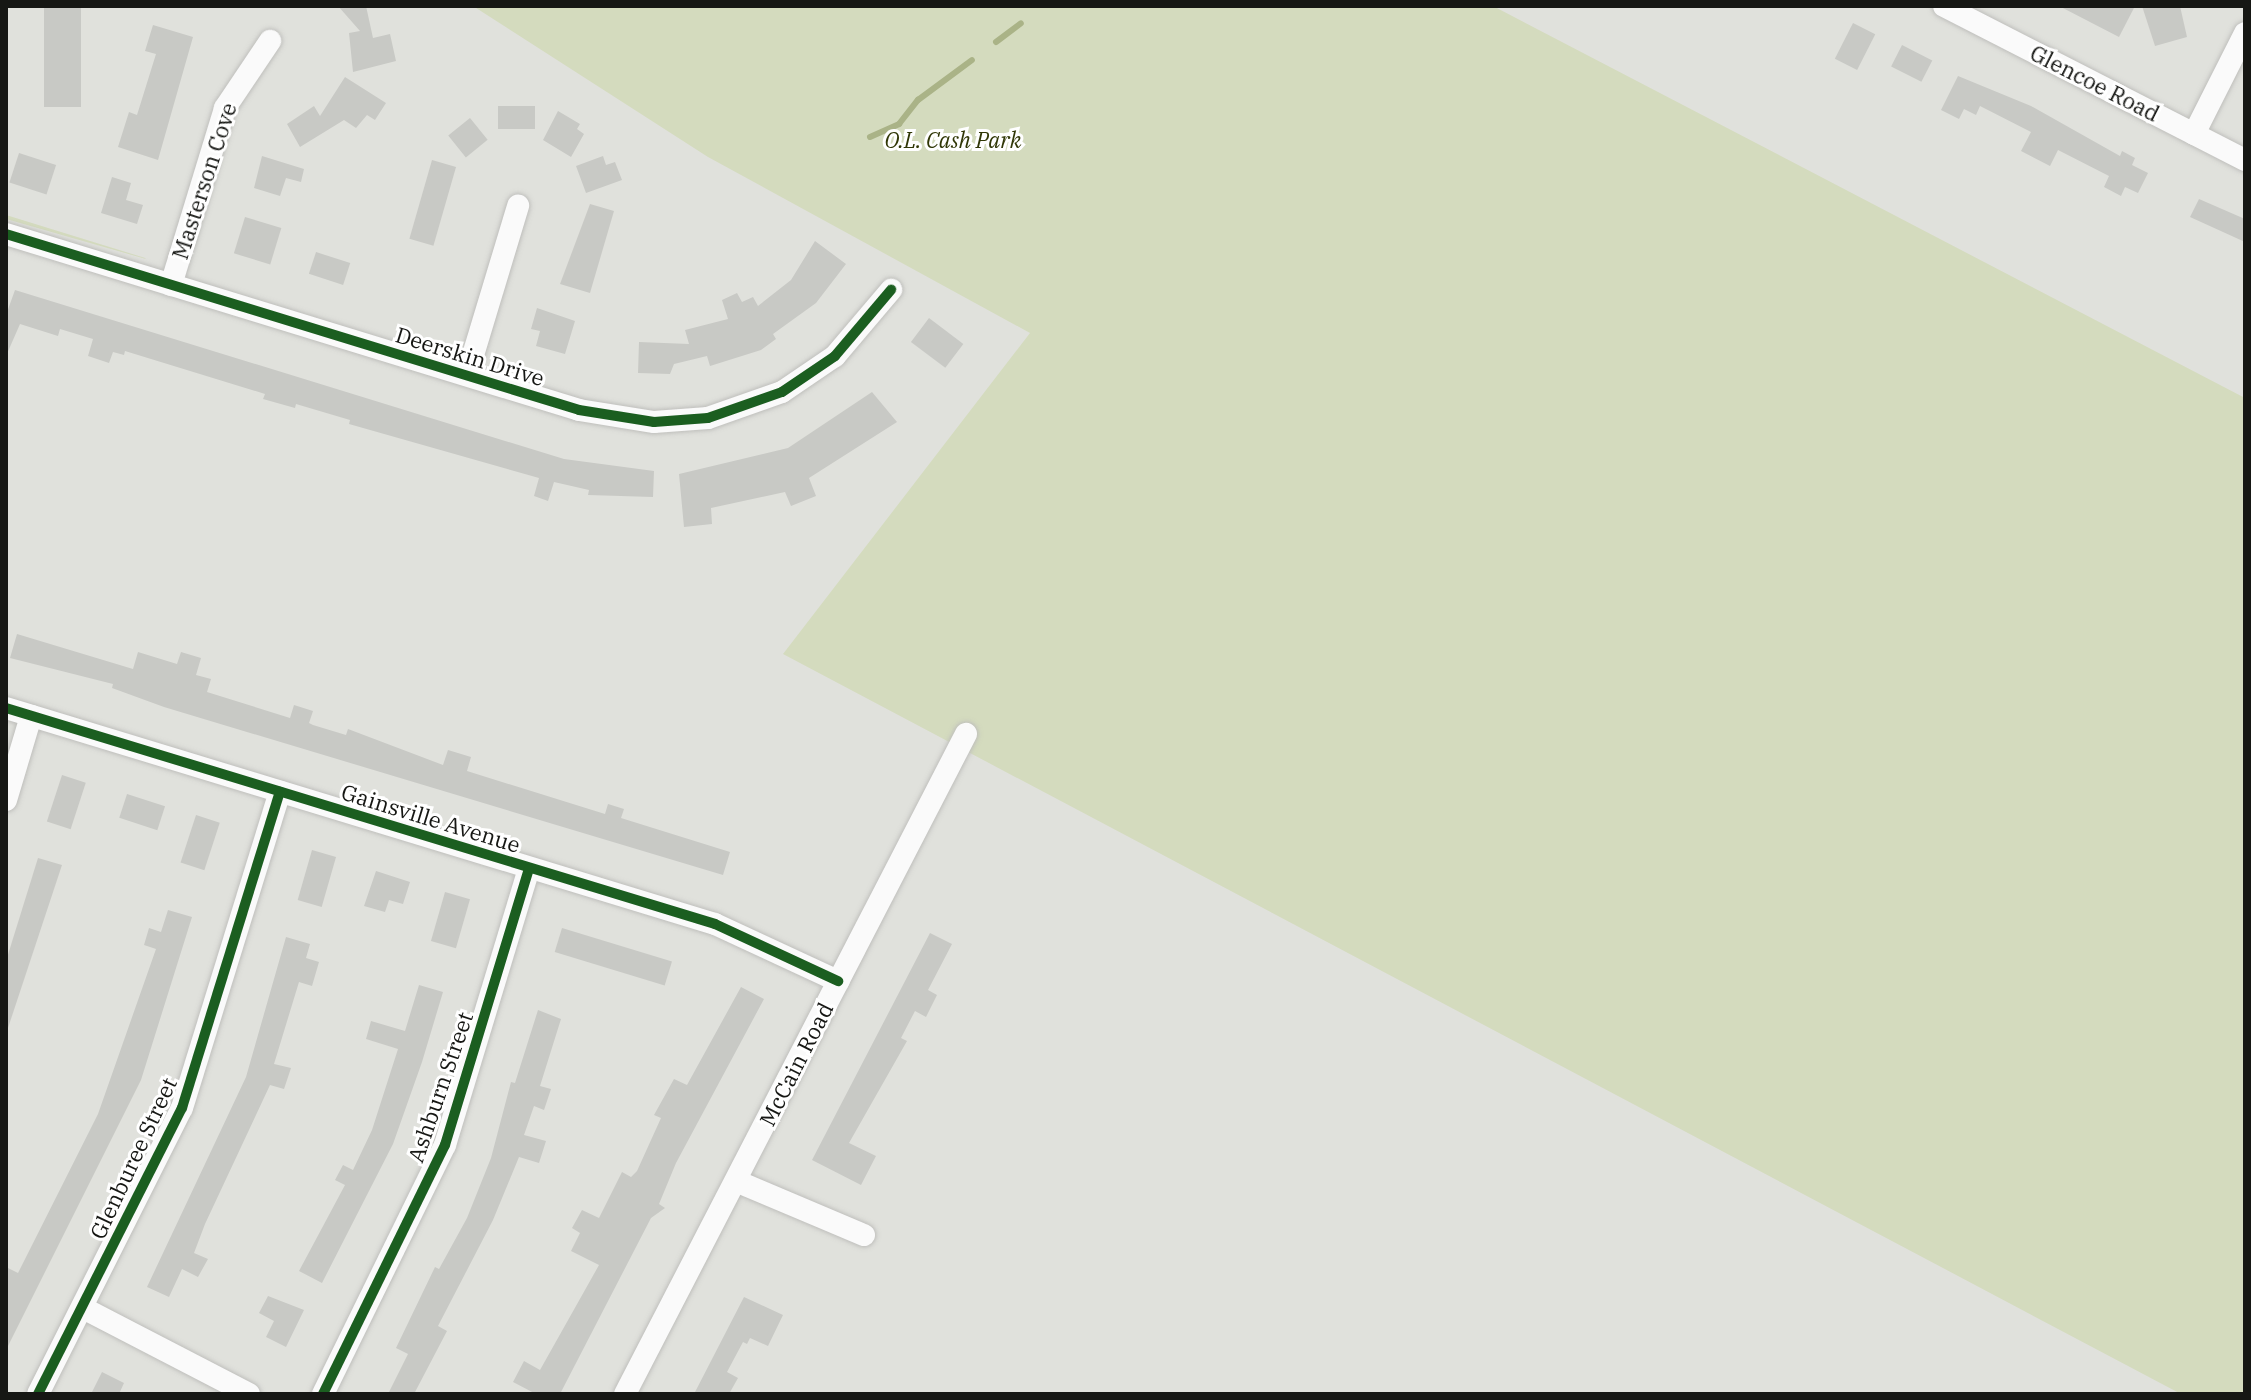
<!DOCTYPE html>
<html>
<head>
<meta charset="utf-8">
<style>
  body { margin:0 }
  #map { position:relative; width:2251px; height:1400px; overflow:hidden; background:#e0e1dc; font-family:"IBM Plex Serif",serif }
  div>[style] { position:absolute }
  .green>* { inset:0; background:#d4dbbe }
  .stream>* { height:6px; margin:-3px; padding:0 3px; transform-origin:3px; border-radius:3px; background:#aab387 }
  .building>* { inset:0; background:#c8c9c5; transform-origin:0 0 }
  .roads { filter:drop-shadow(0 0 2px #bfbfbc) drop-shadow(0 0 2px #bfbfbc) }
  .minor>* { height:22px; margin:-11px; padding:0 11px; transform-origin:11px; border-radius:11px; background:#fafafa }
  .cycleway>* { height:10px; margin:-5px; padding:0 5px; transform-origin:5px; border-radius:5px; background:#1b5e20 }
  span { translate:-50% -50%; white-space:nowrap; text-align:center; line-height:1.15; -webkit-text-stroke:6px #fff; paint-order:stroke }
  .street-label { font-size:22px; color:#161714 }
  .park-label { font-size:22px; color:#303706; font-style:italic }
  .frame { position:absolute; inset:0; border:8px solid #161714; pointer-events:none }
</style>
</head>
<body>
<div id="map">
  <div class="green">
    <i style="clip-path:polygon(473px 6px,1493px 6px,2245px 398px,2245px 1394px,2181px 1394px,783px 654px,1030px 333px,708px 157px)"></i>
    <i style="clip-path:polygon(6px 215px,145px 258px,146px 259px,6px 219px)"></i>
  </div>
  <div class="stream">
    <i style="left:996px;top:42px;width:31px;rotate:-37deg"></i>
    <i style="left:870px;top:137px;width:32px;rotate:-24deg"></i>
    <i style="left:899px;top:124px;width:31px;rotate:-52deg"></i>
    <i style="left:918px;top:100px;width:67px;rotate:-36.5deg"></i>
  </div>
  <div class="building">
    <i style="left:44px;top:6px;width:37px;height:101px"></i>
    <i style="clip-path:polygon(338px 6px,366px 6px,373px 38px,390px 34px,396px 61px,353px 72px,349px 33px,360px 31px)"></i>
    <i style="clip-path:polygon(2059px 6px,2135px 6px,2119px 37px)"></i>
    <i style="clip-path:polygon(2142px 6px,2180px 6px,2187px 37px,2155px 46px)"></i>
    <i style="left:1853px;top:23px;width:25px;height:40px;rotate:27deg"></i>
    <i style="clip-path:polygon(153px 25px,193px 37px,158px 160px,118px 147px,129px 112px,137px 115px,156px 54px,145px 51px)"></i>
    <i style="left:1902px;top:45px;width:34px;height:24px;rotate:27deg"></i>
    <i style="clip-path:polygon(1958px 76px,2031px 106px,2120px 156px,2122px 151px,2135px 158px,2132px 165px,2148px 173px,2138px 193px,2125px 187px,2121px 196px,2104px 187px,2109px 176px,2058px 150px,2050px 166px,2021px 151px,2031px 132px,1980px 106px,1976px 115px,1964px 109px,1959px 119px,1941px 110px)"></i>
    <i style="clip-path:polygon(345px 77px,386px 103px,375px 120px,367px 115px,356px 128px,344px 120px,300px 147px,287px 124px,314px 106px,320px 116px)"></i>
    <i style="left:498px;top:106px;width:37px;height:23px"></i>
    <i style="clip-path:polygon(558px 111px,580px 124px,577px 129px,584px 134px,571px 157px,543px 140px)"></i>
    <i style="left:470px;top:118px;width:28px;height:28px;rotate:51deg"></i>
    <i style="left:19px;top:153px;width:39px;height:31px;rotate:18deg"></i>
    <i style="clip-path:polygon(262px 156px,304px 169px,301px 182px,286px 178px,280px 196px,254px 188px)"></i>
    <i style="clip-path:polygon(603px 156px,606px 165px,615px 162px,622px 180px,586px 193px,576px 166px)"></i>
    <i style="left:432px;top:160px;width:25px;height:82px;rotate:16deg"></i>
    <i style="clip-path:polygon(112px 177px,131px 183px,126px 200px,143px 205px,137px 224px,101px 213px)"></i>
    <i style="clip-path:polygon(2199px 199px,2245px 219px,2245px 242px,2190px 217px)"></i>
    <i style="clip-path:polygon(590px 204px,614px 211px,590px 293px,560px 284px)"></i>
    <i style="left:245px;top:217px;width:38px;height:38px;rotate:17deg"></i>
    <i style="clip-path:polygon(815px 241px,846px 264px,816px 303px,773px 334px,776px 339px,761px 350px,710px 366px,707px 356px,674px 364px,670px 374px,638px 373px,639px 342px,689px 344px,685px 330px,728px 319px,722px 300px,737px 293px,742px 302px,753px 297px,758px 306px,791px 280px)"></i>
    <i style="left:316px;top:252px;width:36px;height:23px;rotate:18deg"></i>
    <i style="clip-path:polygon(15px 290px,564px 459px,654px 471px,653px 497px,588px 495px,589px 490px,554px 482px,548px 501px,534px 496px,539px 478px,349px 424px,350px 420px,296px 404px,295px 408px,263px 399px,265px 394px,125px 351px,124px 355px,113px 352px,109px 363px,88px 356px,93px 339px,60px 329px,58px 336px,20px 324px,6px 356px,6px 315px)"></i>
    <i style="clip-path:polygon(537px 308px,575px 321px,565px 354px,536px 346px,540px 331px,531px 329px)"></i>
    <i style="left:929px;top:318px;width:43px;height:30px;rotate:37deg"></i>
    <i style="clip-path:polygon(872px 392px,897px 422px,809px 478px,816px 496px,791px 506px,785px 492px,711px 508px,712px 524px,684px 527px,679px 474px,788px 448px)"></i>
    <i style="clip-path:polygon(17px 634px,133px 669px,138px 652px,177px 664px,181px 652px,201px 658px,196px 675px,211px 679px,207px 692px,290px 718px,294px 705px,313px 711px,309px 723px,313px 725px,346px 735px,348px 729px,443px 765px,448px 750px,471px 757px,467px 771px,605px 814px,608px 804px,624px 809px,621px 818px,730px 852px,723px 875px,164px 707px,112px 688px,113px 684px,10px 658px)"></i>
    <i style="left:62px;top:775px;width:25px;height:49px;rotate:18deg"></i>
    <i style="left:127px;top:794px;width:40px;height:25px;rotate:18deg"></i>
    <i style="left:196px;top:815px;width:25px;height:50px;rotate:18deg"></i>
    <i style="left:312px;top:850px;width:25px;height:52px;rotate:16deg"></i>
    <i style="clip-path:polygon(38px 858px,62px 865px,6px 1034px,6px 961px)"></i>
    <i style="clip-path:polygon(376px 871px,410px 882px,403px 904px,389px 900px,385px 912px,364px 906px)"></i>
    <i style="left:445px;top:892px;width:26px;height:51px;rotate:16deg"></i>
    <i style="clip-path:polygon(168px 910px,192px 917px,141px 1080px,6px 1350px,6px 1267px,18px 1273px,98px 1114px,156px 949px,144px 945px,149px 928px,161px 932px)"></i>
    <i style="left:562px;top:928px;width:115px;height:25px;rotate:17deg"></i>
    <i style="clip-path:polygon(930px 933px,952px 944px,928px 990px,937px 995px,926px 1017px,915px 1011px,901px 1038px,907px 1041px,849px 1143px,876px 1156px,861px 1185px,812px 1160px)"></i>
    <i style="clip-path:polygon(286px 937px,310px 944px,306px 958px,319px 962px,312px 986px,299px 982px,274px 1064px,291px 1068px,284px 1089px,270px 1085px,205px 1224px,194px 1253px,208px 1259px,198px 1277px,182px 1269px,169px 1297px,147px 1287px,246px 1077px)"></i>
    <i style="clip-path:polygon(419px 985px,443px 992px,422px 1062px,393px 1144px,322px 1283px,299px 1271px,345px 1185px,335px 1180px,343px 1165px,353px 1170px,372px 1130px,398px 1049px,366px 1039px,371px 1021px,405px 1031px)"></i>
    <i style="clip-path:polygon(741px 987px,764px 999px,676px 1163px,659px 1204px,665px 1208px,651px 1218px,560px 1394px,536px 1394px,513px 1382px,524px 1361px,540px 1370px,599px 1265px,571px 1251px,580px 1233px,572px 1228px,582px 1210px,599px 1218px,622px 1172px,631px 1177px,637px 1171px,661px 1118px,654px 1115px,674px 1079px,687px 1085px)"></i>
    <i style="clip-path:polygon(538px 1010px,561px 1019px,540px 1086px,551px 1089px,544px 1110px,534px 1106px,524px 1135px,546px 1141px,539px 1163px,519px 1157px,493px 1220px,438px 1326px,447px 1331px,414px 1394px,388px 1394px,408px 1354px,396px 1348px,435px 1267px,439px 1269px,467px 1218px,491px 1158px,511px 1082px,515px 1083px)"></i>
    <i style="clip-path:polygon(268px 1296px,304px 1310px,286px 1347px,266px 1337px,274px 1321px,259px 1313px)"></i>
    <i style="clip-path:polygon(744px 1297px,783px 1315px,768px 1346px,750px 1338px,747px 1344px,743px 1342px,727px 1372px,738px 1378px,729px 1394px,694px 1394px)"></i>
    <i style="clip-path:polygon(102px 1372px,124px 1383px,119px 1394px,91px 1394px)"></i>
  </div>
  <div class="roads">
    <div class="minor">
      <i style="left:1944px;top:6px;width:338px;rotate:27.1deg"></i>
      <i style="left:2194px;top:134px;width:113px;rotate:-63.2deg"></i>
      <i style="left:6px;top:234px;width:599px;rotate:17.07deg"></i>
      <i style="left:579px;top:410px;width:76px;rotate:9.1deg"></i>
      <i style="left:654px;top:422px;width:54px;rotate:-4.2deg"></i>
      <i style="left:708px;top:418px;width:78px;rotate:-19.4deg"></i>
      <i style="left:782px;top:392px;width:64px;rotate:-34.2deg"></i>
      <i style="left:835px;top:356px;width:87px;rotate:-49.7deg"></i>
      <i style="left:171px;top:285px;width:185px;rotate:-73deg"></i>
      <i style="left:225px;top:108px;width:81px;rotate:-56.1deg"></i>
      <i style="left:467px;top:375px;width:177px;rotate:-73.2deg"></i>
      <i style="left:6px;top:708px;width:741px;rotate:16.94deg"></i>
      <i style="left:715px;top:924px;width:136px;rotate:24.9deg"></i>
      <i style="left:6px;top:800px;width:88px;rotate:-73.4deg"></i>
      <i style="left:736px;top:1181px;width:139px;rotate:22.9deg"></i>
      <i style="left:83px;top:1308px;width:187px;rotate:27.4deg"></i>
      <i style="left:38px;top:1394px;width:320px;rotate:-63.3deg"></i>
      <i style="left:182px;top:1108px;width:331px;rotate:-72.8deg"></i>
      <i style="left:323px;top:1394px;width:277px;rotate:-63.9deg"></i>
      <i style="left:445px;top:1145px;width:288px;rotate:-73.1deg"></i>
      <i style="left:625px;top:1394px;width:743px;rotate:-62.68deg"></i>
    </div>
  </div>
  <div class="cycleway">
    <i style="left:6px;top:234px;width:599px;rotate:17.07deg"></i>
    <i style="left:579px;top:410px;width:76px;rotate:9.1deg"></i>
    <i style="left:654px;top:422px;width:54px;rotate:-4.2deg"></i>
    <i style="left:708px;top:418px;width:78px;rotate:-19.4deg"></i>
    <i style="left:782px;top:392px;width:64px;rotate:-34.2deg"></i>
    <i style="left:835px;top:356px;width:87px;rotate:-49.7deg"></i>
    <i style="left:6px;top:708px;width:741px;rotate:16.94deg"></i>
    <i style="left:715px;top:924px;width:136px;rotate:24.9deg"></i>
    <i style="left:38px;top:1394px;width:320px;rotate:-63.3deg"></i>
    <i style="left:182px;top:1108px;width:331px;rotate:-72.8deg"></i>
    <i style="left:323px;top:1394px;width:277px;rotate:-63.9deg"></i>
    <i style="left:445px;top:1145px;width:288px;rotate:-73.1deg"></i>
  </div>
  <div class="street-label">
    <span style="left:2095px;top:83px;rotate:27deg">Glencoe Road</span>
    <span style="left:204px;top:181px;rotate:-72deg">Masterson Cove</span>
    <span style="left:470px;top:356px;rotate:17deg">Deerskin Drive</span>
    <span style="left:431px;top:818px;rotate:17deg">Gainsville Avenue</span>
    <span style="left:796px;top:1064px;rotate:-63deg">McCain Road</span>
    <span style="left:440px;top:1087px;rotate:-71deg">Ashburn Street</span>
    <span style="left:133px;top:1158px;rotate:-65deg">Glenburee Street</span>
  </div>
  <div class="park-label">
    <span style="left:953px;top:140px">O.L. Cash Park</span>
  </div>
  <div class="frame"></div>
</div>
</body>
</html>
